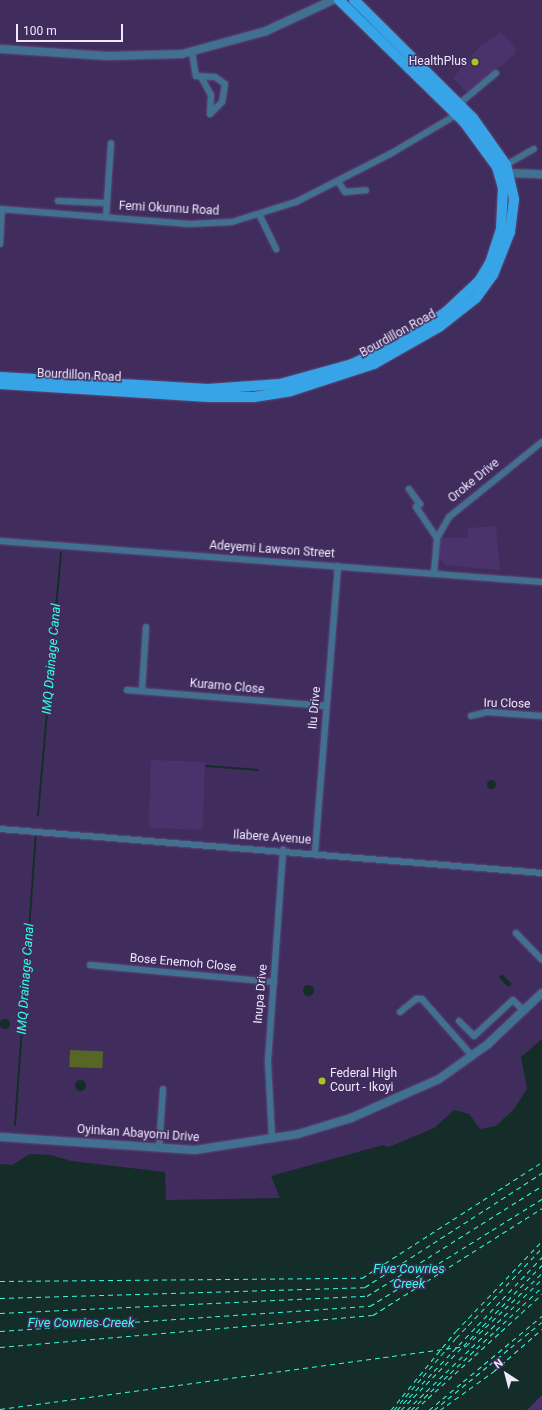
<!DOCTYPE html>
<html>
<head>
<meta charset="utf-8">
<style>
  body { margin:0 }
  #map { position:relative; width:542px; height:1410px; overflow:hidden; background:#402c5d; font-family:Roboto,sans-serif }
  div>[style] { position:absolute }
  .built>* { inset:0; background:#4a336c; transform-origin:0 0 }
  .green>* { inset:0; background:#586625; transform-origin:0 0 }
  .water>* { inset:0; background:#142d28 }
  .round { border-radius:50% }
  .stream>* { height:2px; margin:-1px; padding:0 1px; transform-origin:1px; border-radius:1px; background:#142d28 }
  .ferry>* { height:1px; margin-top:-0.5px; transform-origin:0; background:repeating-linear-gradient(90deg,#34fde1 0 5px,transparent 0 9px) }
  .roads { filter:drop-shadow(0 0 1px #5c4a76) drop-shadow(0 0 1px #5c4a76) }
  .minor>* { height:6px; margin:-3px; padding:0 3px; transform-origin:3px; border-radius:3px; background:#417091 }
  .tertiary>* { height:8px; margin:-4px; padding:0 4px; transform-origin:4px; border-radius:4px; background:#417091 }
  .primary>* { height:10px; margin:-5px; padding:0 5px; transform-origin:5px; border-radius:5px; background:#36a4e7 }
  .dots>* { width:11px; height:11px; translate:-50% -50%; box-sizing:border-box; border:2px solid #402c5d; border-radius:50% }
  span { translate:-50% -50%; white-space:nowrap; text-align:center; line-height:1.15; -webkit-text-stroke:3px #402c5d; paint-order:stroke }
  .poi-label { font-size:12px; color:#efe9fc }
  .right { translate:-100% -50%; text-align:right }
  .left { translate:0 -50%; text-align:left }
  .street-label { font-size:12px; color:#efe9fc }
  .water-label { font-size:13px; color:#34fde1; font-style:italic }
  .north { position:absolute; left:486px; top:1354px; width:40px; height:40px; -webkit-text-stroke:3px #402c5d; paint-order:stroke; rotate:324deg; font-size:11px; font-weight:700; line-height:16px; text-align:center; color:#efe9fc }
  .north::after { content:''; display:block; margin:auto; width:14px; height:18px; background:#efe9fc; clip-path:polygon(50% 0,100% 100%,50% 72%,0 100%) }
  .scale { position:absolute; left:16px; top:24px; width:107px; height:18px; box-sizing:border-box; border:2px solid #efe9fc; border-top:0; padding-left:5px; font-size:12px; line-height:14px; white-space:nowrap; color:#efe9fc; -webkit-text-stroke:3px #402c5d; paint-order:stroke }
</style>
</head>
<body>
<div id="map">
  <div class="built">
    <i style="clip-path:polygon(501px 32px,516px 49px,515px 54px,467px 93px,453px 78px,478px 48px)"></i>
    <i style="clip-path:polygon(496px 526px,500px 570px,445px 565px,438px 557px,439px 538px,468px 538px,468px 528px)"></i>
    <i style="left:151px;top:760px;width:54px;height:68px;rotate:2deg"></i>
    <i style="clip-path:polygon(542px 1395px,542px 1410px,527px 1410px)"></i>
  </div>
  <div class="green">
    <i style="left:70px;top:1050px;width:33px;height:17px;rotate:2deg"></i>
  </div>
  <div class="water">
    <i class="round" style="left:486.5px;top:779.5px;width:9px;height:9px"></i>
    <i style="clip-path:polygon(502px 974px,512px 984px,508px 987px,499px 977px)"></i>
    <i class="round" style="left:302.5px;top:984.5px;width:11px;height:11px"></i>
    <i class="round" style="left:0;top:1019px;width:10px;height:10px"></i>
    <i style="clip-path:polygon(542px 1039px,542px 1395px,527px 1410px,0 1410px,0 1164px,12px 1165px,30px 1154px,51px 1155px,71px 1161px,165px 1172px,166px 1200px,280px 1198px,271px 1176px,383px 1145px,389px 1147px,434px 1128px,454px 1110px,469px 1114px,480px 1129px,496px 1126px,514px 1109px,527px 1089px,521px 1057px)"></i>
    <i class="round" style="left:74.5px;top:1079.5px;width:11px;height:11px"></i>
  </div>
  <div class="stream">
    <i style="left:206px;top:766px;width:52px;rotate:4.4deg"></i>
    <i style="left:38px;top:815px;width:264px;rotate:-85deg"></i>
    <i style="left:15px;top:1125px;width:293px;rotate:-85.9deg"></i>
  </div>
  <div class="ferry">
    <i style="left:0;top:1281px;width:362px;rotate:-0.5deg"></i>
    <i style="left:362px;top:1278px;width:214px;rotate:-32.8deg"></i>
    <i style="left:0;top:1298px;width:365px;rotate:-1.7deg"></i>
    <i style="left:365px;top:1287px;width:211px;rotate:-32.8deg"></i>
    <i style="left:0;top:1313px;width:367px;rotate:-2.7deg"></i>
    <i style="left:367px;top:1296px;width:207px;rotate:-32.2deg"></i>
    <i style="left:0;top:1331px;width:371px;rotate:-3.9deg"></i>
    <i style="left:370px;top:1306px;width:203px;rotate:-31.9deg"></i>
    <i style="left:0;top:1347px;width:374px;rotate:-4.9deg"></i>
    <i style="left:373px;top:1315px;width:200px;rotate:-32.3deg"></i>
    <i style="left:0;top:1409px;width:470px;rotate:-7.7deg"></i>
    <i style="left:466px;top:1346px;width:105px;rotate:-43.8deg"></i>
    <i style="left:391px;top:1410px;width:102px;rotate:-50.6deg"></i>
    <i style="left:456px;top:1331px;width:124px;rotate:-46.3deg"></i>
    <i style="left:394px;top:1410px;width:95px;rotate:-49.3deg"></i>
    <i style="left:456px;top:1338px;width:124px;rotate:-46.3deg"></i>
    <i style="left:397px;top:1410px;width:211px;rotate:-46.5deg"></i>
    <i style="left:401px;top:1410px;width:202px;rotate:-45.8deg"></i>
    <i style="left:407px;top:1410px;width:188px;rotate:-44.1deg"></i>
    <i style="left:411px;top:1410px;width:180px;rotate:-43.2deg"></i>
    <i style="left:415px;top:1410px;width:172px;rotate:-42.4deg"></i>
    <i style="left:429px;top:1410px;width:147px;rotate:-39.8deg"></i>
    <i style="left:434px;top:1410px;width:139px;rotate:-39.2deg"></i>
    <i style="left:440px;top:1410px;width:67px;rotate:-35.8deg"></i>
    <i style="left:494px;top:1371px;width:64px;rotate:-41.2deg"></i>
  </div>
  <div class="roads">
    <div class="minor">
      <i style="left:192px;top:52px;width:24px;rotate:81deg"></i>
      <i style="left:196px;top:76px;width:19px;rotate:3deg"></i>
      <i style="left:215px;top:77px;width:12px;rotate:35deg"></i>
      <i style="left:225px;top:84px;width:18px;rotate:99deg"></i>
      <i style="left:222px;top:102px;width:17px;rotate:135deg"></i>
      <i style="left:210px;top:114px;width:19px;rotate:-87deg"></i>
      <i style="left:211px;top:95px;width:21px;rotate:-119deg"></i>
      <i style="left:459px;top:104px;width:48px;rotate:-40deg"></i>
      <i style="left:506px;top:165px;width:32px;rotate:-30deg"></i>
      <i style="left:338px;top:181px;width:13px;rotate:58deg"></i>
      <i style="left:345px;top:192px;width:21px;rotate:-5deg"></i>
      <i style="left:58px;top:201px;width:48px;rotate:2.4deg"></i>
      <i style="left:0;top:209px;width:190px;rotate:4.5deg"></i>
      <i style="left:189px;top:224px;width:43px;rotate:-2.7deg"></i>
      <i style="left:232px;top:222px;width:67px;rotate:-17.4deg"></i>
      <i style="left:296px;top:202px;width:106px;rotate:-27.1deg"></i>
      <i style="left:390px;top:154px;width:77px;rotate:-30.6deg"></i>
      <i style="left:260px;top:216px;width:37px;rotate:64deg"></i>
      <i style="left:106px;top:217px;width:74px;rotate:-86.1deg"></i>
      <i style="left:0;top:244px;width:35px;rotate:-87deg"></i>
      <i style="left:409px;top:489px;width:19px;rotate:54deg"></i>
      <i style="left:420px;top:504px;width:5px;rotate:143deg"></i>
      <i style="left:416px;top:507px;width:37px;rotate:56deg"></i>
      <i style="left:0;top:541px;width:544px;rotate:4.33deg"></i>
      <i style="left:434px;top:573px;width:35px;rotate:-85deg"></i>
      <i style="left:437px;top:538px;width:24px;rotate:-60deg"></i>
      <i style="left:449px;top:517px;width:119px;rotate:-38.9deg"></i>
      <i style="left:127px;top:690px;width:200px;rotate:4.6deg"></i>
      <i style="left:142px;top:691px;width:64px;rotate:-86.4deg"></i>
      <i style="left:471px;top:716px;width:16px;rotate:-14deg"></i>
      <i style="left:487px;top:712px;width:55px;rotate:4.2deg"></i>
      <i style="left:0;top:829px;width:544px;rotate:4.64deg"></i>
      <i style="left:315px;top:852px;width:287px;rotate:-85.4deg"></i>
      <i style="left:516px;top:933px;width:37px;rotate:46deg"></i>
      <i style="left:90px;top:965px;width:185px;rotate:5.3deg"></i>
      <i style="left:400px;top:1012px;width:21px;rotate:-39deg"></i>
      <i style="left:416px;top:999px;width:6px"></i>
      <i style="left:422px;top:999px;width:76px;rotate:48.7deg"></i>
      <i style="left:459px;top:1021px;width:21px;rotate:45deg"></i>
      <i style="left:474px;top:1036px;width:53px;rotate:-42.7deg"></i>
      <i style="left:513px;top:1000px;width:16px;rotate:45deg"></i>
      <i style="left:272px;top:1138px;width:77px;rotate:-93deg"></i>
      <i style="left:268px;top:1061px;width:212px;rotate:-85.9deg"></i>
      <i style="left:159px;top:1148px;width:59px;rotate:-86.1deg"></i>
    </div>
    <div class="tertiary">
      <i style="left:0;top:49px;width:108px;rotate:3.7deg"></i>
      <i style="left:108px;top:56px;width:74px;rotate:-1.5deg"></i>
      <i style="left:182px;top:54px;width:87px;rotate:-15.3deg"></i>
      <i style="left:266px;top:31px;width:74px;rotate:-24.8deg"></i>
      <i style="left:509px;top:173px;width:33px;rotate:2deg"></i>
      <i style="left:0;top:1137px;width:195px;rotate:3.8deg"></i>
      <i style="left:195px;top:1150px;width:104px;rotate:-8.8deg"></i>
      <i style="left:298px;top:1134px;width:55px;rotate:-16.8deg"></i>
      <i style="left:351px;top:1118px;width:96px;rotate:-23.9deg"></i>
      <i style="left:439px;top:1079px;width:60px;rotate:-35.5deg"></i>
      <i style="left:488px;top:1044px;width:74px;rotate:-43.4deg"></i>
    </div>
    <div class="primary">
      <i style="left:0;top:377px;width:208px;rotate:3.3deg"></i>
      <i style="left:208px;top:389px;width:72px;rotate:-4deg"></i>
      <i style="left:280px;top:384px;width:75px;rotate:-15.5deg"></i>
      <i style="left:352px;top:364px;width:56px;rotate:-25.2deg"></i>
      <i style="left:403px;top:340px;width:51px;rotate:-33.1deg"></i>
      <i style="left:446px;top:312px;width:45px;rotate:-43.2deg"></i>
      <i style="left:479px;top:281px;width:21px;rotate:-59deg"></i>
      <i style="left:490px;top:263px;width:36px;rotate:-72deg"></i>
      <i style="left:501px;top:229px;width:41px;rotate:-87.2deg"></i>
      <i style="left:503px;top:188px;width:22px;rotate:-106deg"></i>
      <i style="left:497px;top:167px;width:56px;rotate:-126.3deg"></i>
      <i style="left:464px;top:122px;width:175px;rotate:-135.7deg"></i>
      <i style="left:0;top:384px;width:209px;rotate:3.6deg"></i>
      <i style="left:209px;top:397px;width:45px"></i>
      <i style="left:254px;top:397px;width:37px;rotate:-9deg"></i>
      <i style="left:291px;top:391px;width:87px;rotate:-18deg"></i>
      <i style="left:374px;top:364px;width:75px;rotate:-29.6deg"></i>
      <i style="left:439px;top:327px;width:47px;rotate:-38.1deg"></i>
      <i style="left:476px;top:298px;width:29px;rotate:-54deg"></i>
      <i style="left:493px;top:275px;width:46px;rotate:-68.4deg"></i>
      <i style="left:510px;top:232px;width:33px;rotate:-83deg"></i>
      <i style="left:514px;top:199px;width:35px;rotate:-103deg"></i>
      <i style="left:506px;top:165px;width:57px;rotate:-125.1deg"></i>
      <i style="left:473px;top:118px;width:168px;rotate:-135.2deg"></i>
    </div>
  </div>
  <div class="dots">
    <i style="left:475px;top:62px;background:#a9c71b"></i>
    <i style="left:322px;top:1081px;background:#a9c71b"></i>
  </div>
  <div class="poi-label">
    <span class="right" style="left:467px;top:62px">HealthPlus</span>
    <span class="left" style="left:330px;top:1081px">Federal High<br>Court - Ikoyi</span>
  </div>
  <div class="street-label">
    <span style="left:169px;top:209px;rotate:3deg">Femi Okunnu Road</span>
    <span style="left:398px;top:334px;rotate:-29deg">Bourdillon Road</span>
    <span style="left:79px;top:376px;rotate:3deg">Bourdillon Road</span>
    <span style="left:474px;top:481px;rotate:-39deg">Oroke Drive</span>
    <span style="left:272px;top:550px;rotate:4deg">Adeyemi Lawson Street</span>
    <span style="left:227px;top:687px;rotate:5deg">Kuramo Close</span>
    <span style="left:507px;top:704px;rotate:1deg">Iru Close</span>
    <span style="left:315px;top:708px;rotate:-85deg">Ilu Drive</span>
    <span style="left:272px;top:838px;rotate:4deg">Ilabere Avenue</span>
    <span style="left:183px;top:963px;rotate:5deg">Bose Enemoh Close</span>
    <span style="left:261px;top:994px;rotate:-85deg">Inupa Drive</span>
    <span style="left:138px;top:1134px;rotate:4deg">Oyinkan Abayomi Drive</span>
  </div>
  <div class="water-label">
    <span style="left:52px;top:659px;rotate:-85deg">IMQ Drainage Canal</span>
    <span style="left:26px;top:979px;rotate:-86deg">IMQ Drainage Canal</span>
    <span style="left:409px;top:1277px">Five Cowries<br>Creek</span>
    <span style="left:81px;top:1323px">Five Cowries Creek</span>
  </div>
  <div class="north">N</div>
  <div class="scale">100 m</div>
</div>
</body>
</html>
